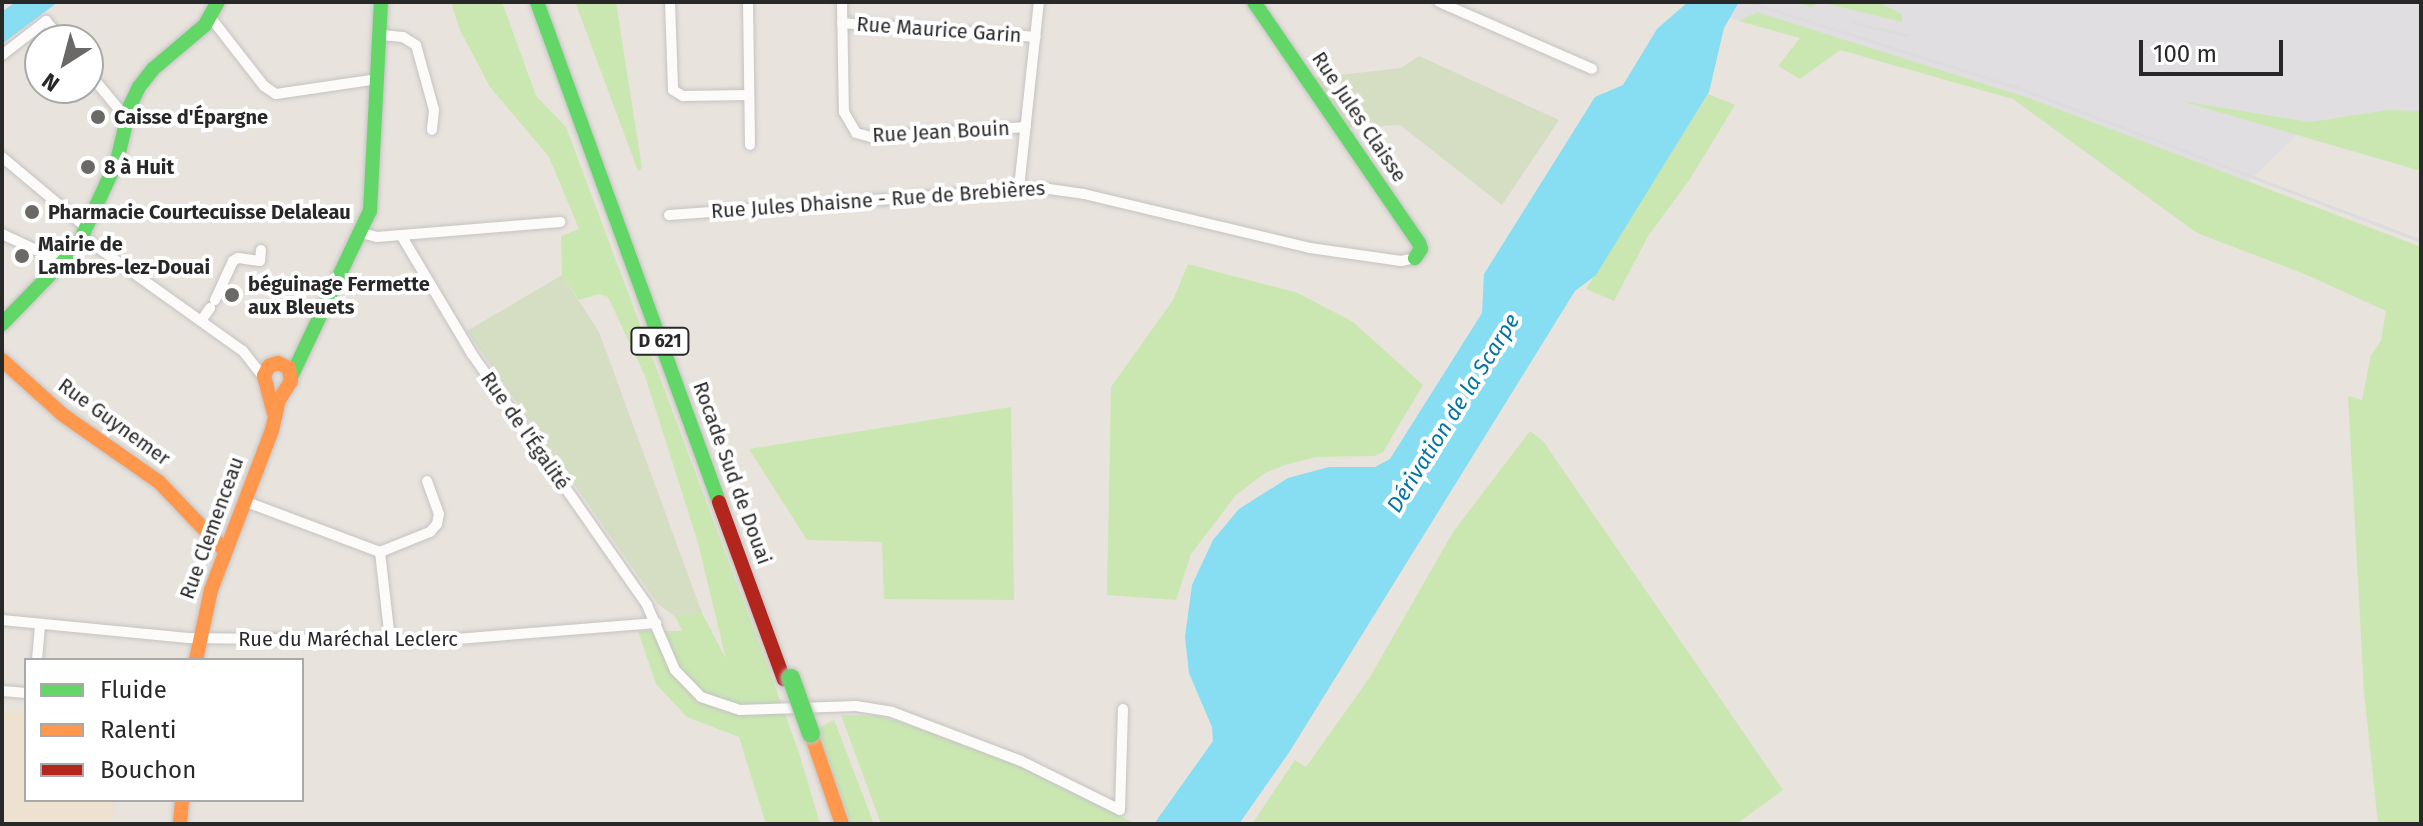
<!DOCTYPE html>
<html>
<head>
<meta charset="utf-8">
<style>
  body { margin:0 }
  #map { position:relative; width:2423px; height:826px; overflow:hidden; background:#e8e3dd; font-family:"Fira Sans",sans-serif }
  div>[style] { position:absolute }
  .industrial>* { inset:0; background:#e1dee1 }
  .education>* { inset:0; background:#ede1d0 }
  .green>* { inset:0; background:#cae7b2 }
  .cemetery>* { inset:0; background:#d5ddc3 }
  .water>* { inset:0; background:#87ddf2 }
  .roads { filter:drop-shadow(0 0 2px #c4c3c3) drop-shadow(0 0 2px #c4c3c3) }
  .street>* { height:10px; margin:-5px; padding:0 5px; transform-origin:5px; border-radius:5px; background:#fcfbfa }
  .fast>* { height:14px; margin:-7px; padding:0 7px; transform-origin:7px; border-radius:7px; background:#63d668 }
  .slow>* { height:14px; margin:-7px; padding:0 7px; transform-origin:7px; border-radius:7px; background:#ff974d }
  .jam>* { height:14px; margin:-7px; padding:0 7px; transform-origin:7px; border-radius:7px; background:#b3261e }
  .rail>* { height:3px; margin:-1.5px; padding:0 1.5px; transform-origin:1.5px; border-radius:1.5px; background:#dcdcde }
  .bridges { filter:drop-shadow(0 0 2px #c4c2c0) drop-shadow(0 0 2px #c4c2c0) }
  .fast-bridge>* { height:18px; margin:-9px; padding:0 9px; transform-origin:9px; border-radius:9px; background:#63d668 }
  .dots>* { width:22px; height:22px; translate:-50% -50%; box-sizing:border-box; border:4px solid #fff; border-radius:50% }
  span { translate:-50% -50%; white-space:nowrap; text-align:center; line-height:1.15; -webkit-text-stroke:8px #fff; paint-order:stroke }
  .shield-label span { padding:2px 6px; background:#fff; border:2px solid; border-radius:6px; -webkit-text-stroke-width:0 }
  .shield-label { font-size:18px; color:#282828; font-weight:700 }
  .street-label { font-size:20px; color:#282828 }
  .poi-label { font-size:20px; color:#282828; font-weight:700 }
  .left { translate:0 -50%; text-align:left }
  .water-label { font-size:22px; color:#0076a5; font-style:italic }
  .frame { position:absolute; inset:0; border:4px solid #282828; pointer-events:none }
  .legend { position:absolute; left:24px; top:658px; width:280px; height:144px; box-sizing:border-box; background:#fff; border:2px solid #a9a9a9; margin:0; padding:10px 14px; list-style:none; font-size:24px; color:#282828 }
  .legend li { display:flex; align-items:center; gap:16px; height:40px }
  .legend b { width:40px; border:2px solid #a9a9a9 }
  .north { position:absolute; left:24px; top:24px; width:80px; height:80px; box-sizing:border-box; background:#fff; border:2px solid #a9a9a9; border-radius:50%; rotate:216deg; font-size:22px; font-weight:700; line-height:32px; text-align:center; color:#282828 }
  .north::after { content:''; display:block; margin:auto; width:28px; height:36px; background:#6b6967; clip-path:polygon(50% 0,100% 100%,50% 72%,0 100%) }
  .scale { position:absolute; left:2139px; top:40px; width:144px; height:36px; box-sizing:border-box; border:4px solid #282828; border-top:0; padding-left:10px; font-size:24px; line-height:28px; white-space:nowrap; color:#282828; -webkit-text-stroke:6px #fff; paint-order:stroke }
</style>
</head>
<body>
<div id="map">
  <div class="industrial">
    <i style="clip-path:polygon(1674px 2px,2421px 2px,2421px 111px,2387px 110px,2310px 122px,2197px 233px,2013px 99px)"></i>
  </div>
  <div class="education">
    <i style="clip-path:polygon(2px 710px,26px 712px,26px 800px,115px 800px,112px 824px,2px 824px)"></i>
  </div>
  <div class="green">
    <i style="clip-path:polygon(451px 2px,502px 2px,536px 96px,566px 127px,767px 664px,799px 753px,820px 824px,766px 824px,739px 737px,687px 717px,656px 684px,638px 631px,682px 631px,675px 616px,702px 613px,726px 659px,698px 543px,645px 376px,608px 297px,599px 294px,579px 300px,562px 275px,561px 236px,579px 229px,549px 157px,490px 87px,460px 30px)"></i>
    <i style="clip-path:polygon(575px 2px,616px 2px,642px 168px,638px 171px)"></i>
    <i style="clip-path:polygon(1796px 2px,1878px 2px,1902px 14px,1902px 22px,1820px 2px,1811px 7px)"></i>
    <i style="clip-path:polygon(1757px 12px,2029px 98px,2421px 247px,2421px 824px,2378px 824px,2364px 692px,2348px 396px,2362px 400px,2371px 355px,2381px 341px,2386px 311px,2307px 275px,2197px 233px,2013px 99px,1840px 50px,1800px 79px,1778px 66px,1800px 38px,1739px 21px)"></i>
    <i style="clip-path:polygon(1708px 94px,1735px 105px,1690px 179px,1648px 236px,1614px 301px,1586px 289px)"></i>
    <i style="clip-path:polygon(2181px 101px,2310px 122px,2387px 110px,2421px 111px,2421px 171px)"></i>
    <i style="clip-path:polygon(1188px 264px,1298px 293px,1353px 322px,1423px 385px,1383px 452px,1374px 456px,1316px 457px,1285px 465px,1265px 473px,1236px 495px,1191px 554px,1176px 600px,1107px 595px,1111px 387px,1173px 300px)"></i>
    <i style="clip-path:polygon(1011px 407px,1014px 600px,884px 599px,882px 542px,807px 540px,749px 449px)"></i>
    <i style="clip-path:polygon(1530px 431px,1543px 441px,1783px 790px,1736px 824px,1252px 824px,1295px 760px,1306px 767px,1370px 677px,1453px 532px)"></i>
    <i style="clip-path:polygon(841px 715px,880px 716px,993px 752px,1136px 824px,881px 824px)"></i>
    <i style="clip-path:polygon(834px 720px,874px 824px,850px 824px,817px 729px)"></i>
  </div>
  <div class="cemetery">
    <i style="clip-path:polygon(1419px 56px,1559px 120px,1502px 205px,1400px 125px,1347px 128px,1313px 78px,1401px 68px)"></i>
    <i style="clip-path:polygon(562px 275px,599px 332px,702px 613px,675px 616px,658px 604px,467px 331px)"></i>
  </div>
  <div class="water">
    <i style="clip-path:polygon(15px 2px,58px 2px,2px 44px,2px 12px)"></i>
    <i style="clip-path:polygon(1688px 2px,1739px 2px,1724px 28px,1709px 92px,1596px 275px,1575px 291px,1290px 751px,1239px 824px,1154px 824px,1213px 741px,1212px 727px,1189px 673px,1185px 637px,1192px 585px,1213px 540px,1239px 509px,1288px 478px,1329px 467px,1375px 467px,1390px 459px,1482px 313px,1484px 274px,1595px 97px,1623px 85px,1657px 29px)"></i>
  </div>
  <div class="roads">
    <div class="street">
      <i style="left:670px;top:2px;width:88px;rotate:88deg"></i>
      <i style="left:673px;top:90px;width:12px;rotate:31deg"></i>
      <i style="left:683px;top:96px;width:66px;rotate:-0.9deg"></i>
      <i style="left:748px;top:2px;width:143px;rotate:89.2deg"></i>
      <i style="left:842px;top:2px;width:110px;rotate:89deg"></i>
      <i style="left:844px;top:112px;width:24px;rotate:60deg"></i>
      <i style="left:856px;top:133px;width:16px;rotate:15deg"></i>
      <i style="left:871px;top:137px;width:155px;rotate:-3.7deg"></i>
      <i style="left:1439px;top:2px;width:167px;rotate:23.6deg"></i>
      <i style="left:211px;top:18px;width:86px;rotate:52.1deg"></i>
      <i style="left:264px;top:86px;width:14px;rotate:34deg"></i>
      <i style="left:276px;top:94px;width:103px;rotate:-8.4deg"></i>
      <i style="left:842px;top:23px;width:194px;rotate:4.1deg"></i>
      <i style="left:381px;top:35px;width:22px;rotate:5deg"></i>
      <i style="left:403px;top:37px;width:15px;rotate:32deg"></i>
      <i style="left:416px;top:45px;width:67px;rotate:74.5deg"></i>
      <i style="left:434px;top:110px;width:20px;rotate:96deg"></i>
      <i style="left:2px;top:55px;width:56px;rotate:-37.7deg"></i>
      <i style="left:46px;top:21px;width:25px;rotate:50deg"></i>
      <i style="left:88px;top:72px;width:61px;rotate:50.3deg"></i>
      <i style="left:2px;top:157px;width:112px;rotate:39.9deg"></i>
      <i style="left:1019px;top:188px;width:187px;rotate:-83.9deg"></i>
      <i style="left:669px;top:215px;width:374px;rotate:-4.1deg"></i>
      <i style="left:1042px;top:188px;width:42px;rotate:8.1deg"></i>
      <i style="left:1084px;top:194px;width:232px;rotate:13.4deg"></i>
      <i style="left:1310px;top:248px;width:92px;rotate:8.1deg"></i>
      <i style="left:1401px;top:261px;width:14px;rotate:-12deg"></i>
      <i style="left:361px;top:233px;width:16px;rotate:14deg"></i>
      <i style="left:377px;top:237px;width:184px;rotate:-4.7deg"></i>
      <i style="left:2px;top:234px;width:68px;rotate:25.1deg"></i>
      <i style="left:401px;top:235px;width:139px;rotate:59.2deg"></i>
      <i style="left:472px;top:354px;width:306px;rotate:55.1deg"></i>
      <i style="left:647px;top:605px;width:71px;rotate:66.7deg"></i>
      <i style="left:675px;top:670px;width:37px;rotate:46deg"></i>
      <i style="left:701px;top:697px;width:41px;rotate:18.4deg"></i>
      <i style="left:740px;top:710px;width:116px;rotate:-2deg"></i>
      <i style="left:856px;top:706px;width:36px;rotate:9deg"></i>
      <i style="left:892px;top:712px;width:138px;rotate:20.8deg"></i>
      <i style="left:1021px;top:761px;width:110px;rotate:26.3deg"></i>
      <i style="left:1120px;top:810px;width:101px;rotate:-88.3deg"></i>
      <i style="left:83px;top:237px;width:196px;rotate:35.5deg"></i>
      <i style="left:243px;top:351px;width:34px;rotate:52deg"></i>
      <i style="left:215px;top:300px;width:43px;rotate:-65.2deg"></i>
      <i style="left:233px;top:261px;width:6px;rotate:-31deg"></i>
      <i style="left:238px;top:258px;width:22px;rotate:8deg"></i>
      <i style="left:260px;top:261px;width:11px;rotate:-85deg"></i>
      <i style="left:201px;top:321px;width:16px;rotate:-55deg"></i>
      <i style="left:244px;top:501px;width:145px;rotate:20.6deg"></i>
      <i style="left:380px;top:552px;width:54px;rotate:-21.8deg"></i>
      <i style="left:430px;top:532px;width:11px;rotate:-49deg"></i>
      <i style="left:437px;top:524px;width:10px;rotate:-79deg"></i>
      <i style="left:439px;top:514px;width:35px;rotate:-110deg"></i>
      <i style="left:380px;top:552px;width:89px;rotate:83.5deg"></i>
      <i style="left:2px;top:620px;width:187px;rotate:5.5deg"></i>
      <i style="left:188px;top:638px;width:244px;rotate:0.7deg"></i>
      <i style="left:432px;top:641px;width:225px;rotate:-4.6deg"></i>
      <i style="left:37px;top:660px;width:36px;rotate:-85deg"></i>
      <i style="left:2px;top:691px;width:24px;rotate:5deg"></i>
    </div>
    <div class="fast">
      <i style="left:537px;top:2px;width:532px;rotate:70deg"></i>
      <i style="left:1254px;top:2px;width:292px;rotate:55.6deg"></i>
      <i style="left:1419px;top:243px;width:6px;rotate:72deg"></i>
      <i style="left:1421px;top:249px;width:11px;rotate:124deg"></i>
      <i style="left:2px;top:324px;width:107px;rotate:-45.8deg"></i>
      <i style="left:77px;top:247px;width:95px;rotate:-65.1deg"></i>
      <i style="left:117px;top:161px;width:57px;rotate:-76.7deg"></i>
      <i style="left:130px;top:106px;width:21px;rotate:-65deg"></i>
      <i style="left:139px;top:87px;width:23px;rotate:-52deg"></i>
      <i style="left:153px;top:69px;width:68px;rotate:-40.2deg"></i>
      <i style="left:205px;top:25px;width:26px;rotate:-61deg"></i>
      <i style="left:292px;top:375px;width:182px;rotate:-64.6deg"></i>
      <i style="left:370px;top:211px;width:209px;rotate:-87deg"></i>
    </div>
    <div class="slow">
      <i style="left:2px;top:360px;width:82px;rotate:42deg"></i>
      <i style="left:63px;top:415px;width:117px;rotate:34.9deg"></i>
      <i style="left:159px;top:482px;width:95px;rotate:46.3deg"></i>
      <i style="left:196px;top:660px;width:72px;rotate:-77.9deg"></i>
      <i style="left:211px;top:590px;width:171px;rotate:-69.1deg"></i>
      <i style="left:272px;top:430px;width:31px;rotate:-77deg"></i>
      <i style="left:279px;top:400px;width:22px;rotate:-58deg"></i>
      <i style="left:291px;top:381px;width:13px;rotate:-99deg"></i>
      <i style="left:289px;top:368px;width:12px;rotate:-156deg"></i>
      <i style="left:278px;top:363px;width:9px;rotate:162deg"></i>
      <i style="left:269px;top:366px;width:11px;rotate:117deg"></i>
      <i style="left:264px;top:376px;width:38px;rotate:75deg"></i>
      <i style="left:811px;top:734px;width:95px;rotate:71deg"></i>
      <i style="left:180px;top:824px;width:24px;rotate:-85deg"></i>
    </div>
    <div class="jam">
      <i style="left:719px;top:502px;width:189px;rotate:69.9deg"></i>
    </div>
  </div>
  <div class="rail">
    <i style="left:1748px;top:2px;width:281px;rotate:17.6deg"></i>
    <i style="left:2016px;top:87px;width:433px;rotate:20.8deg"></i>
    <i style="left:1853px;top:23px;width:55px;rotate:12.5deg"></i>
  </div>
  <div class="bridges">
    <div class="fast-bridge">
      <i style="left:791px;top:678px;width:59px;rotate:70.3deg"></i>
    </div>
  </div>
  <div class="dots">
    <i style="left:98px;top:117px;background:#6b6967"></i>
    <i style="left:88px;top:167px;background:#6b6967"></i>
    <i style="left:32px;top:212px;background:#6b6967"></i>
    <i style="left:22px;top:256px;background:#6b6967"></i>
    <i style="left:232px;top:295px;background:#6b6967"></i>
  </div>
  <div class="shield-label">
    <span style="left:660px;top:341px">D 621</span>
  </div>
  <div class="street-label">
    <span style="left:939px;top:30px;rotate:4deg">Rue Maurice Garin</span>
    <span style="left:1359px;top:117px;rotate:56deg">Rue Jules Claisse</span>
    <span style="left:941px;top:132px;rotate:-3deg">Rue Jean Bouin</span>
    <span style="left:878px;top:200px;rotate:-4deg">Rue Jules Dhaisne - Rue de Brebières</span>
    <span style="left:114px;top:422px;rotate:36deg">Rue Guynemer</span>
    <span style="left:525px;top:431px;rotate:55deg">Rue de l'Égalité</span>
    <span style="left:732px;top:473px;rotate:70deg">Rocade Sud de Douai</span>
    <span style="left:212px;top:528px;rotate:-70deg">Rue Clemenceau</span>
    <span style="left:348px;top:639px">Rue du Maréchal Leclerc</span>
  </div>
  <div class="poi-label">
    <span class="left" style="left:114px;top:117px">Caisse d'Épargne</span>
    <span class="left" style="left:104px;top:167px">8 à Huit</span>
    <span class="left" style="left:48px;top:212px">Pharmacie Courtecuisse Delaleau</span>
    <span class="left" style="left:38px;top:256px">Mairie de<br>Lambres-lez-Douai</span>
    <span class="left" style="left:248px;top:296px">béguinage Fermette<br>aux Bleuets</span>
  </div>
  <div class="water-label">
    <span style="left:1453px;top:413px;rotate:-58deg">Dérivation de la Scarpe</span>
  </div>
  <div class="frame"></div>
  <ul class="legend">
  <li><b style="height:10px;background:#63d668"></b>Fluide</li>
  <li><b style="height:10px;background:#ff974d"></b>Ralenti</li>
  <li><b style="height:10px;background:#b3261e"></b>Bouchon</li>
  </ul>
  <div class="north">N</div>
  <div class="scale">100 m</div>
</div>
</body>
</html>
